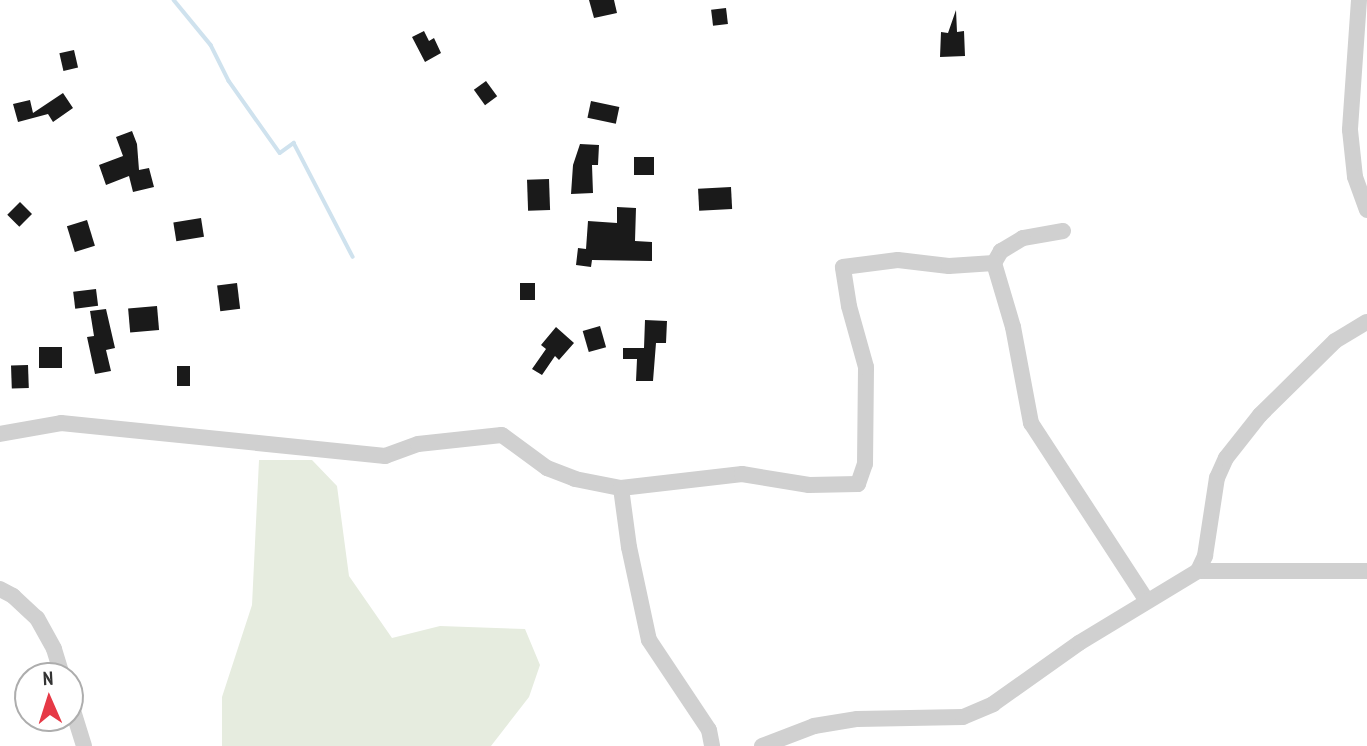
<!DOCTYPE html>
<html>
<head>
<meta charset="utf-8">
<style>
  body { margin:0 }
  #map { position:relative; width:1367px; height:746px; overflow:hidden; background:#fff; font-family:"PT Sans Narrow",sans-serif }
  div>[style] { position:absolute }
  .green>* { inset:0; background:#e6ecdf }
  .stream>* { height:3.5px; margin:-1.75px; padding:0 1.75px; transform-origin:1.75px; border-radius:1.75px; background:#cfe2ee }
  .building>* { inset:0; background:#1a1a1a; transform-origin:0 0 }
  .minor>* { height:16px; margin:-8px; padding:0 8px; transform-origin:8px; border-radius:8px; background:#d0d0d0 }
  span { translate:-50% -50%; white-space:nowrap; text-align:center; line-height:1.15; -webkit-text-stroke:7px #fff; paint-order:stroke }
  .north { position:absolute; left:14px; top:662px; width:70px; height:70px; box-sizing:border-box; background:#fff; border:2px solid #adadad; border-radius:50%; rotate:357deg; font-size:19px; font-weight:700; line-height:28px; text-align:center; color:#333 }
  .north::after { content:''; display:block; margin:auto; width:24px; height:32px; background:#e63946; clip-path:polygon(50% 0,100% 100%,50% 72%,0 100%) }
</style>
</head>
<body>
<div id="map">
  <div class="green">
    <i style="clip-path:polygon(259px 460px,312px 460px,337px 486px,349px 576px,392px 638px,440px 626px,525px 629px,540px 665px,529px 697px,491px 746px,222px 746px,222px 697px,252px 605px)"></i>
  </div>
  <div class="stream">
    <i style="left:174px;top:0;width:58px;rotate:50.6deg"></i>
    <i style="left:211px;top:45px;width:40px;rotate:63.4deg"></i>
    <i style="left:229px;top:81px;width:88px;rotate:54.7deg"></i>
    <i style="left:280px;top:153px;width:17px;rotate:-36deg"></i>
    <i style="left:294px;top:143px;width:128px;rotate:62.6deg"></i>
  </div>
  <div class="building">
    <i style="clip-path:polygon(589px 0,614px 0,617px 13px,594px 18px)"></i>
    <i style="left:726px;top:8px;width:16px;height:15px;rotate:83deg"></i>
    <i style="clip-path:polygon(956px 10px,957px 32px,964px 31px,965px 56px,940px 57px,941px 32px,948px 33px)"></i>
    <i style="clip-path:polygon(424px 31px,429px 41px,434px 38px,441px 53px,425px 62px,412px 37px)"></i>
    <i style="left:74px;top:50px;width:18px;height:15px;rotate:77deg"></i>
    <i style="left:486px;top:81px;width:19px;height:15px;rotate:54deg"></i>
    <i style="clip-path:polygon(63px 93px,73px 108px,53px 122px,48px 114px,18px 122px,13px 104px,30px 100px,33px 113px)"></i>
    <i style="left:591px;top:101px;width:29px;height:17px;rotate:12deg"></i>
    <i style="clip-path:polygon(132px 131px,137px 144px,139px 170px,149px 168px,154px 187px,133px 192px,129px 176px,106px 185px,99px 165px,123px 156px,116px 137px)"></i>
    <i style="clip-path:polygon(580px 144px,599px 145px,598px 165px,592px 165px,593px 193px,571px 194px,573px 165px)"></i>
    <i style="left:634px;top:157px;width:20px;height:18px"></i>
    <i style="left:549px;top:179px;width:31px;height:22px;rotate:88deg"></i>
    <i style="left:731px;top:187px;width:22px;height:33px;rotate:87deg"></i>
    <i style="left:20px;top:202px;width:17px;height:18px;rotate:45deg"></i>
    <i style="clip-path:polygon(617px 207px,636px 208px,635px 241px,652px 242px,652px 261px,592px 260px,591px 267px,576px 265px,578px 248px,586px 249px,588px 221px,617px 223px)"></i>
    <i style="left:201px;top:218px;width:19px;height:28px;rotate:81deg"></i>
    <i style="left:87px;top:220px;width:27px;height:21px;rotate:73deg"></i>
    <i style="left:237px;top:283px;width:26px;height:20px;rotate:83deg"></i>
    <i style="left:520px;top:283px;width:15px;height:17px"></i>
    <i style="left:96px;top:289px;width:17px;height:23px;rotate:83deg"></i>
    <i style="left:157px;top:306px;width:24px;height:29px;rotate:85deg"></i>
    <i style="clip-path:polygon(106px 309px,115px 348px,106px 350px,111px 371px,95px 374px,87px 337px,94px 336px,90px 311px)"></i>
    <i style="clip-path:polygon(645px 320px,667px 321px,666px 343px,656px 343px,653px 381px,636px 381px,637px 359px,623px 359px,623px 348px,644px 348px)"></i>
    <i style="left:600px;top:326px;width:22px;height:18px;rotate:74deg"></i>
    <i style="clip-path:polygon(556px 327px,574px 343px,559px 360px,555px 356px,542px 375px,532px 369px,546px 349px,541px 345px)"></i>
    <i style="left:39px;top:347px;width:23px;height:21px"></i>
    <i style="left:28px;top:365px;width:23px;height:17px;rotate:88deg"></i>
    <i style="left:177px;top:366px;width:13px;height:20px"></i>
  </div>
  <div class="minor">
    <i style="left:1359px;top:0;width:130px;rotate:94deg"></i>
    <i style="left:1350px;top:130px;width:47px;rotate:83.9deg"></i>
    <i style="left:1355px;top:177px;width:35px;rotate:70deg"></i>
    <i style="left:1063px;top:231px;width:41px;rotate:170.1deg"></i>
    <i style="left:1023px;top:238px;width:26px;rotate:149deg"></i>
    <i style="left:1001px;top:251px;width:14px;rotate:120deg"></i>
    <i style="left:994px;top:263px;width:67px;rotate:73.5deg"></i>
    <i style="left:1013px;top:327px;width:98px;rotate:79.4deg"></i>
    <i style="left:1031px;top:423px;width:212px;rotate:56.9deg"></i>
    <i style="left:0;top:434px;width:62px;rotate:-10.2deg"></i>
    <i style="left:61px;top:423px;width:326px;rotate:5.8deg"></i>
    <i style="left:385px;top:456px;width:35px;rotate:-20deg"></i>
    <i style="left:418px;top:444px;width:84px;rotate:-6.1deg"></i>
    <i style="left:502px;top:435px;width:56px;rotate:36.3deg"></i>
    <i style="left:547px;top:468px;width:30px;rotate:21deg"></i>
    <i style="left:575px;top:479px;width:47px;rotate:11.1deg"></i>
    <i style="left:621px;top:488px;width:122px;rotate:-6.6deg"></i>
    <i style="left:742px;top:474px;width:68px;rotate:9.3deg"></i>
    <i style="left:809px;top:485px;width:49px;rotate:-1.2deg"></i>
    <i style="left:858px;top:484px;width:21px;rotate:-71deg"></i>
    <i style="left:865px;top:464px;width:97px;rotate:-89.4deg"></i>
    <i style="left:866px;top:367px;width:63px;rotate:-105.6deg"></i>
    <i style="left:849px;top:306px;width:39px;rotate:-99deg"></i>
    <i style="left:843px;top:267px;width:55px;rotate:-7.3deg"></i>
    <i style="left:898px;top:260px;width:51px;rotate:6.7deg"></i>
    <i style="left:949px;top:266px;width:45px;rotate:-3.8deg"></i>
    <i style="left:621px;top:488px;width:60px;rotate:82.3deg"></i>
    <i style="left:629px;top:547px;width:95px;rotate:77.9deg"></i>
    <i style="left:649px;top:640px;width:108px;rotate:56.3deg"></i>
    <i style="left:709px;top:730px;width:16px;rotate:79deg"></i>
    <i style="left:1198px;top:571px;width:169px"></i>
    <i style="left:0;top:589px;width:15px;rotate:28deg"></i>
    <i style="left:13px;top:596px;width:33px;rotate:43deg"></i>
    <i style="left:37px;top:618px;width:35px;rotate:61deg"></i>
    <i style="left:54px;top:649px;width:28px;rotate:73deg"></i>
    <i style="left:70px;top:701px;width:47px;rotate:72.7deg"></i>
    <i style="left:762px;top:746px;width:56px;rotate:-21deg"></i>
    <i style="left:814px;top:726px;width:44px;rotate:-9.2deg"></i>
    <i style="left:857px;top:719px;width:106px;rotate:-1.1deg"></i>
    <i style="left:963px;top:717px;width:33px;rotate:-23deg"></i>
    <i style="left:993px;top:704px;width:105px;rotate:-35.3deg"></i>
    <i style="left:1079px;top:643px;width:139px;rotate:-31.2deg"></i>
    <i style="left:1198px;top:571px;width:17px;rotate:-65deg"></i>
    <i style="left:1205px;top:556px;width:79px;rotate:-81.3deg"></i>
    <i style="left:1217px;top:478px;width:22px;rotate:-66deg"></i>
    <i style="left:1226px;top:458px;width:55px;rotate:-51.7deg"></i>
    <i style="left:1260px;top:415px;width:105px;rotate:-44.6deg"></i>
    <i style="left:1335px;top:341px;width:37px;rotate:-31deg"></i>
  </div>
  <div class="north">N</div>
</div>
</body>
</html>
